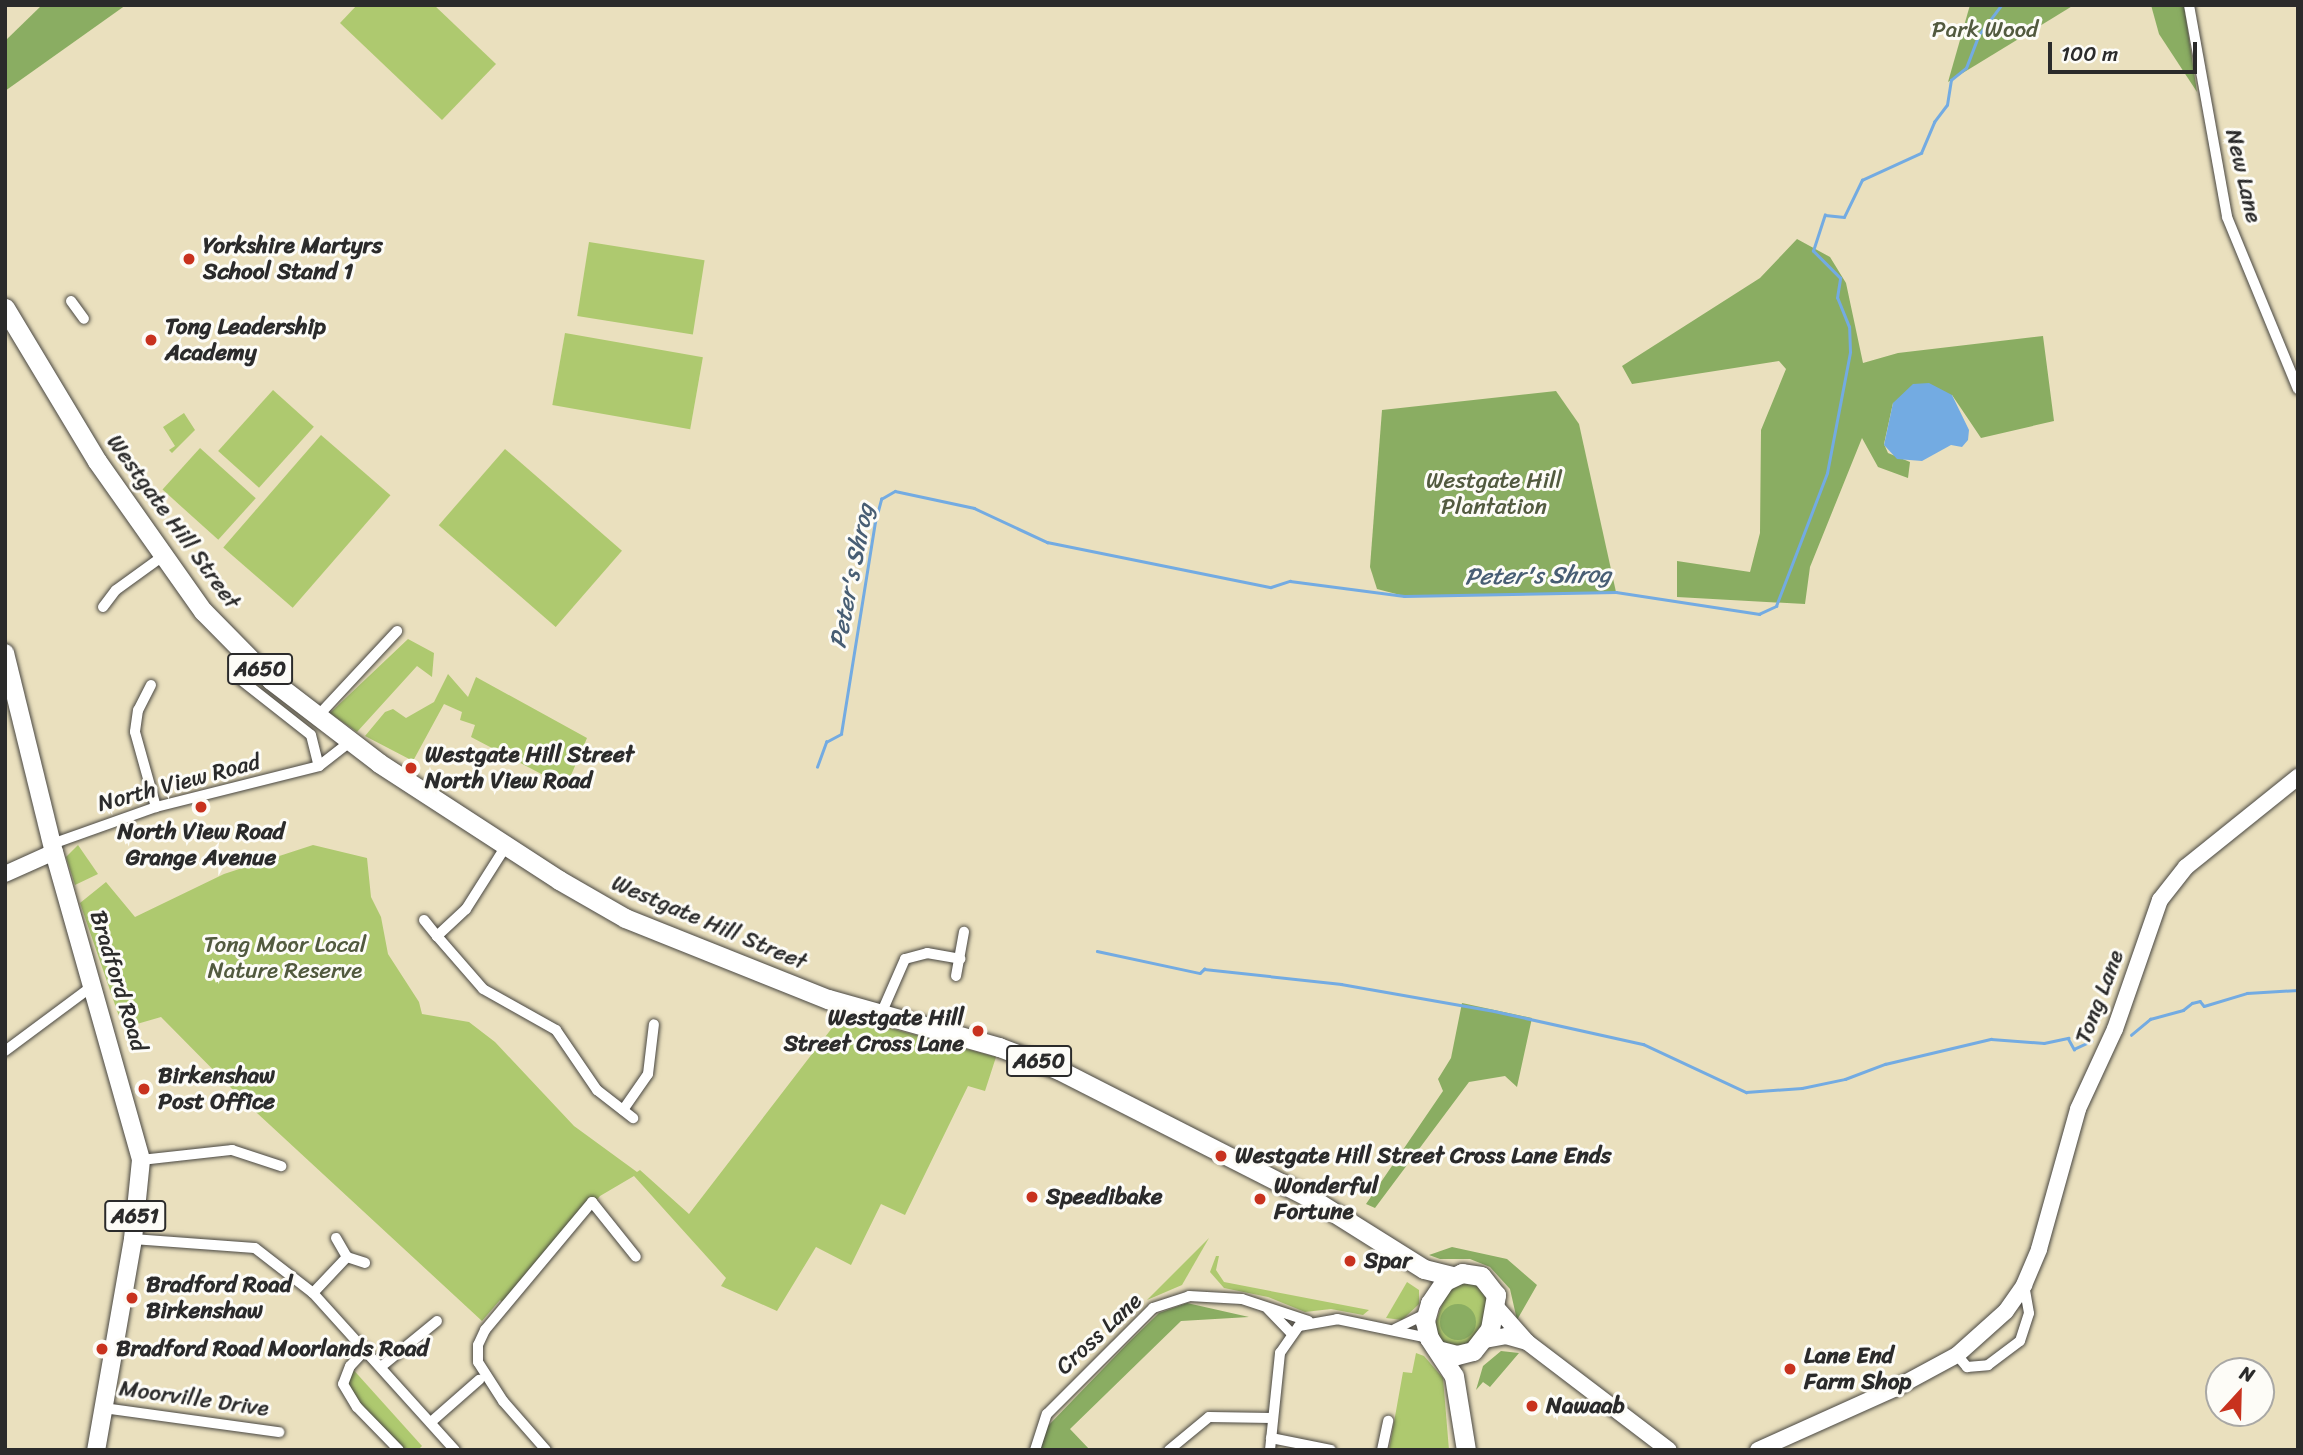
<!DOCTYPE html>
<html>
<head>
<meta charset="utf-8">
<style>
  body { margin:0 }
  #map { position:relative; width:2303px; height:1455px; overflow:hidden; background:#eae0be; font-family:Sriracha,sans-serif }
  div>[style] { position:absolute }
  .green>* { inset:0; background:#aec96f; transform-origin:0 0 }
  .forest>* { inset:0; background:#8aad62 }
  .round { border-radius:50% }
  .water>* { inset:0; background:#73abe2 }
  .stream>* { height:2.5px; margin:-1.25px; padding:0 1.25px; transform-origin:1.25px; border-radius:1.25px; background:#73abe2 }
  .roads { filter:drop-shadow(0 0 2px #484641) drop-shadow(0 0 2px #484641) }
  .street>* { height:10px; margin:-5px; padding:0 5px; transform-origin:5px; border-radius:5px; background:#fff }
  .secondary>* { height:16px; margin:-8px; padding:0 8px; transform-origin:8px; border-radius:8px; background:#fff }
  .primary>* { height:18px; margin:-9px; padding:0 9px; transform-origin:9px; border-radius:9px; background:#fff }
  .highway>* { height:19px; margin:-9.5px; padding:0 9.5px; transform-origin:9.5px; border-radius:9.5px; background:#fff }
  .dots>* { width:19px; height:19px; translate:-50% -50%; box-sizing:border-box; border:4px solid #fdfcf7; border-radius:50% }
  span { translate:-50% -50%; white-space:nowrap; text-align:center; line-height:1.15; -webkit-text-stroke:6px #fdfcf7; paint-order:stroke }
  .shield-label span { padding:2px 5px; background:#fdfcf7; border:2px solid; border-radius:5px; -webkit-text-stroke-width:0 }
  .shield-label { font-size:21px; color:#2b2b2b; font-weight:700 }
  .park-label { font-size:23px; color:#525a3f }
  .street-label { font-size:23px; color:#2b2b2b }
  .poi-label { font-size:23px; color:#2b2b2b; font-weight:700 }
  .left { translate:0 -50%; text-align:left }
  .right { translate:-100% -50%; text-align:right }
  .water-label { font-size:24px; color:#485e74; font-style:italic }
  .frame { position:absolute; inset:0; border:7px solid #2b2b2b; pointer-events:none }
  .north { position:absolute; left:2205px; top:1357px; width:70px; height:70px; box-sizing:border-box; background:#fdfcf7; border:2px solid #a9a8a5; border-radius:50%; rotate:22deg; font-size:19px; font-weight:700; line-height:28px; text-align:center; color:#2b2b2b }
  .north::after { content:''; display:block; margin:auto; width:24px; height:32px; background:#c8321e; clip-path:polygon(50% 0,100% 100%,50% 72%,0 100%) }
  .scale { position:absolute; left:2048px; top:42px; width:149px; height:32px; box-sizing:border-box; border:4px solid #2b2b2b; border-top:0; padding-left:9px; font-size:21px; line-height:24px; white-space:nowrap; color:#2b2b2b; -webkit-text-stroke:5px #fdfcf7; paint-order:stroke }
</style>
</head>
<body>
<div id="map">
  <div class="green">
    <i style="clip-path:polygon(357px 5px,434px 5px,496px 64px,442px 120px,340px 23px)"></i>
    <i style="left:589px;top:242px;width:117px;height:75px;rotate:9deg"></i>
    <i style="left:565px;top:333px;width:140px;height:73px;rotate:10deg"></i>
    <i style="left:273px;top:390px;width:55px;height:82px;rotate:42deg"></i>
    <i style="clip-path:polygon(184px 413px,195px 430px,172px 453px,169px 450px,175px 446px,163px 427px)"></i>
    <i style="left:321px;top:435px;width:92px;height:149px;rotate:41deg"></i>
    <i style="left:200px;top:448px;width:75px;height:56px;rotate:42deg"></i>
    <i style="left:505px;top:449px;width:155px;height:101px;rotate:41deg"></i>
    <i style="clip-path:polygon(408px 639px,434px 653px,432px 677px,417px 666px,357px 732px,330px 713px)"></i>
    <i style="clip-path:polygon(448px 674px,468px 697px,476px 677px,587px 738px,566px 787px,471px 737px,475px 725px,460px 720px,462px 712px,444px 704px,413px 761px,365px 736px,385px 712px,393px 709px,406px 718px,434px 702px)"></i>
    <i style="clip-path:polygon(78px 845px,98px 874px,75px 885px,66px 857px)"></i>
    <i style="clip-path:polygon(313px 845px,367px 858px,371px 897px,381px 917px,388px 954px,419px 1002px,422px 1014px,469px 1022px,495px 1042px,574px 1126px,637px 1172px,640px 1170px,689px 1214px,842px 1015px,996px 1057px,985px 1091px,968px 1086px,905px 1215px,881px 1204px,851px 1265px,816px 1247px,777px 1311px,721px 1286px,726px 1278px,634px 1176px,600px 1196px,509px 1308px,500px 1300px,482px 1321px,244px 1101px,161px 1017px,123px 1028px,80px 903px,106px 882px,135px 917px,224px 874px)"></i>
    <i style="clip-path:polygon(1209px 1238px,1182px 1285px,1147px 1300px)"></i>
    <i style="clip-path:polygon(1216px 1256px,1219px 1256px,1216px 1270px,1224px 1282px,1369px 1310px,1363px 1315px,1331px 1309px,1305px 1312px,1268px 1297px,1224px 1288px,1210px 1272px)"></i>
    <i style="clip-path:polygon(1407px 1282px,1419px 1290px,1419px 1304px,1402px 1320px,1386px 1318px)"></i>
    <i style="clip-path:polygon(1461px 1282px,1477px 1285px,1486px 1298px,1486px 1318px,1470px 1342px,1459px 1346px,1443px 1342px,1434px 1328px,1446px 1293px)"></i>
    <i style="clip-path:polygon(1416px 1353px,1424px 1356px,1443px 1378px,1449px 1450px,1389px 1450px,1403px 1372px,1412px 1373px)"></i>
    <i style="clip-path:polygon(350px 1366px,422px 1446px,418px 1450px,399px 1450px,343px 1384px)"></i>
  </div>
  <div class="forest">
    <i style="clip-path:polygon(42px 5px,126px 5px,5px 91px,5px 41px)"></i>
    <i style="clip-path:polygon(1970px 5px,2074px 5px,1948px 82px)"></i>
    <i style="clip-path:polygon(2151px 5px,2184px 5px,2197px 92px,2159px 34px)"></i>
    <i style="clip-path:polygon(1797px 239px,1830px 257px,1846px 283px,1863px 363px,1898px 353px,2043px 336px,2054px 421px,1981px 438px,1952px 395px,1893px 403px,1884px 444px,1888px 453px,1910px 462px,1908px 478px,1878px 467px,1862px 438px,1810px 567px,1805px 604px,1677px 597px,1677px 561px,1750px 572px,1760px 533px,1761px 430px,1786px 369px,1779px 361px,1632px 384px,1622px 366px,1760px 278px)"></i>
    <i style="clip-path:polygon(1556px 391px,1579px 424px,1616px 592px,1404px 596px,1377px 589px,1370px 567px,1382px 410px)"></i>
    <i style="clip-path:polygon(1462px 1003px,1532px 1018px,1517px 1087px,1505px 1076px,1469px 1082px,1375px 1208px,1366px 1204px,1443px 1091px,1438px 1079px,1451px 1058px)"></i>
    <i style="clip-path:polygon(1452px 1247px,1507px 1259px,1537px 1285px,1517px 1320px,1510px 1289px,1490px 1267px,1470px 1259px,1440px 1259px,1429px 1255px)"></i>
    <i style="clip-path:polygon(1187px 1303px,1249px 1317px,1181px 1321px,1070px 1429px,1090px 1450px,1041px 1450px,1045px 1429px,1128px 1343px,1159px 1313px)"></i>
    <i class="round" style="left:1440px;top:1304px;width:36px;height:36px"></i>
    <i style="clip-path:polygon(1501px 1351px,1519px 1353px,1490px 1387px,1483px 1382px,1476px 1390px,1483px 1366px)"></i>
  </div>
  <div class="water">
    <i style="clip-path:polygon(1929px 383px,1952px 395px,1969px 430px,1968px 440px,1962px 447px,1951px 445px,1922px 461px,1897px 459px,1884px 445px,1893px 403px,1913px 384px)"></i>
  </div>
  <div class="stream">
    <i style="left:817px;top:767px;width:27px;rotate:-70deg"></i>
    <i style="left:826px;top:742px;width:17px;rotate:-28deg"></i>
    <i style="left:841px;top:734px;width:215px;rotate:-80.9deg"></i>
    <i style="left:875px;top:522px;width:24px;rotate:-75deg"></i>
    <i style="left:881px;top:499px;width:16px;rotate:-30deg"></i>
    <i style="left:895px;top:491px;width:81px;rotate:12.1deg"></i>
    <i style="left:974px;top:508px;width:81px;rotate:25deg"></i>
    <i style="left:1047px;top:542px;width:228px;rotate:11.4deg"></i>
    <i style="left:1271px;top:587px;width:20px;rotate:-18deg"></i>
    <i style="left:1290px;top:581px;width:115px;rotate:7.5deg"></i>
    <i style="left:1404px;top:596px;width:212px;rotate:-1.1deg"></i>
    <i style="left:1616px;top:592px;width:145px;rotate:8.7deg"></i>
    <i style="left:1759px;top:614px;width:19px;rotate:-25deg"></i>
    <i style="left:1776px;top:606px;width:142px;rotate:-69deg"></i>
    <i style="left:1827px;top:473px;width:123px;rotate:-79.2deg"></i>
    <i style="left:1850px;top:352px;width:25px;rotate:-92deg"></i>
    <i style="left:1849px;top:327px;width:31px;rotate:-112deg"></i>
    <i style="left:1837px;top:298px;width:20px;rotate:-81deg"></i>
    <i style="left:1840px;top:278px;width:38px;rotate:-135deg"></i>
    <i style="left:1813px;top:251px;width:38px;rotate:-72deg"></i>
    <i style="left:1825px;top:215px;width:19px;rotate:6deg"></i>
    <i style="left:1844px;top:217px;width:41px;rotate:-64.1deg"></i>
    <i style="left:1862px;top:180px;width:65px;rotate:-24.6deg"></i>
    <i style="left:1921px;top:153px;width:34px;rotate:-67deg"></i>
    <i style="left:1934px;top:122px;width:21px;rotate:-53deg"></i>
    <i style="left:1947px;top:105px;width:25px;rotate:-81deg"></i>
    <i style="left:1951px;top:80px;width:19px;rotate:-39deg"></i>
    <i style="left:1966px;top:68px;width:34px;rotate:-69deg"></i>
    <i style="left:1978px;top:36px;width:39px;rotate:-53deg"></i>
    <i style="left:1097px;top:951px;width:105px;rotate:12.1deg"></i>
    <i style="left:1200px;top:973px;width:6px;rotate:-45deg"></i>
    <i style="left:1204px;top:969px;width:138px;rotate:6.2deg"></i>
    <i style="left:1341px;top:984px;width:155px;rotate:10deg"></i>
    <i style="left:1494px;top:1011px;width:153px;rotate:12.5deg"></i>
    <i style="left:1643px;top:1044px;width:114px;rotate:25deg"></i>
    <i style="left:1746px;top:1092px;width:56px;rotate:-4.1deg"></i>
    <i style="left:1802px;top:1088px;width:44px;rotate:-11.8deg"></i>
    <i style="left:1845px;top:1079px;width:43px;rotate:-20.6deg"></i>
    <i style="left:1885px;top:1064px;width:109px;rotate:-13.3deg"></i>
    <i style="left:1991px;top:1039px;width:53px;rotate:4.3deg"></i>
    <i style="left:2044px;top:1043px;width:25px;rotate:-12deg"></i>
    <i style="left:2068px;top:1038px;width:13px;rotate:61deg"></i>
    <i style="left:2074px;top:1049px;width:19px;rotate:-25deg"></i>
    <i style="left:2131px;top:1035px;width:25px;rotate:-40deg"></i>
    <i style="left:2150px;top:1019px;width:34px;rotate:-15deg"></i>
    <i style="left:2183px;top:1010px;width:11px;rotate:-38deg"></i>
    <i style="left:2192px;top:1003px;width:8px;rotate:-14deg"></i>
    <i style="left:2200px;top:1001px;width:6px;rotate:51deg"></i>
    <i style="left:2204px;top:1006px;width:45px;rotate:-16.8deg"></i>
    <i style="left:2247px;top:993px;width:51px;rotate:-3.4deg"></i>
  </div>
  <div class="roads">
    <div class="street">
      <i style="left:2189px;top:5px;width:215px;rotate:79.8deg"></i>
      <i style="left:2227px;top:217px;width:186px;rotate:67.6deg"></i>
      <i style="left:71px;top:301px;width:22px;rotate:54deg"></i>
      <i style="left:103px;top:607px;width:21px;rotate:-53deg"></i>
      <i style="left:116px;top:590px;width:58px;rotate:-35.9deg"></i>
      <i style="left:236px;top:676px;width:95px;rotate:38.2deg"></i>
      <i style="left:311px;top:735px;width:32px;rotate:76deg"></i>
      <i style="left:151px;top:685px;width:28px;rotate:117deg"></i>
      <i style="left:138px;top:710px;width:22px;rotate:98deg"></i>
      <i style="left:135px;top:732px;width:78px;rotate:74.4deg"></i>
      <i style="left:316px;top:718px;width:119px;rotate:-47deg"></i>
      <i style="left:52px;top:844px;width:110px;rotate:-19.6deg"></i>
      <i style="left:156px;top:807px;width:168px;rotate:-14.1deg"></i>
      <i style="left:319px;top:766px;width:39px;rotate:-38deg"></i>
      <i style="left:506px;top:846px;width:75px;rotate:122.4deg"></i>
      <i style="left:466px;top:909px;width:40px;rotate:137deg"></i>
      <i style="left:437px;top:936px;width:70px;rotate:49deg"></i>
      <i style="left:483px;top:989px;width:84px;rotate:29.3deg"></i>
      <i style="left:556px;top:1030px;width:73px;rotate:55.7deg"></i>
      <i style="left:597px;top:1090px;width:46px;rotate:37.9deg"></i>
      <i style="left:424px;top:920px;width:21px;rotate:51deg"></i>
      <i style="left:956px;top:976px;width:45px;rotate:-79.7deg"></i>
      <i style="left:881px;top:1014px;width:60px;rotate:-66.4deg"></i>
      <i style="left:905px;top:959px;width:23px;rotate:-15deg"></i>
      <i style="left:927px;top:953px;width:34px;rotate:10deg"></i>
      <i style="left:5px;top:1051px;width:111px;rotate:-36.6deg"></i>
      <i style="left:623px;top:1110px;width:44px;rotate:-55.2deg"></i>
      <i style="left:648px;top:1074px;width:50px;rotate:-83.2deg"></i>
      <i style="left:141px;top:1160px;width:92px;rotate:-6.3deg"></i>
      <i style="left:232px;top:1150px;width:52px;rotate:18.1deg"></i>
      <i style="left:133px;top:1239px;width:122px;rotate:4.2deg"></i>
      <i style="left:255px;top:1248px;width:73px;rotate:37.8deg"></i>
      <i style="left:313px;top:1293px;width:212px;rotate:47.9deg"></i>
      <i style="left:347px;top:1257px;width:19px;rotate:18deg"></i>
      <i style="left:313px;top:1293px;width:50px;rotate:-46.6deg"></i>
      <i style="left:347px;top:1257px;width:22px;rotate:-120deg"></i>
      <i style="left:1268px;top:1309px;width:35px;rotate:46deg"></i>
      <i style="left:1395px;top:1329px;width:34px;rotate:-26deg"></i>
      <i style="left:366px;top:1349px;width:23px;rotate:133deg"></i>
      <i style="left:350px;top:1366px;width:19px;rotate:111deg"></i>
      <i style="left:343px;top:1384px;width:27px;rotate:59deg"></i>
      <i style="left:357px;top:1407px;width:60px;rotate:45.7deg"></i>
      <i style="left:1957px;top:1355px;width:16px;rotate:50deg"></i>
      <i style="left:1967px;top:1367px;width:21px;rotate:-5deg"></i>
      <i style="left:1988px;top:1365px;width:40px;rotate:-37deg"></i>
      <i style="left:2020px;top:1341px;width:29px;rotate:-72deg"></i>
      <i style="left:2029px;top:1313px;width:28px;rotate:-100deg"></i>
      <i style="left:382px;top:1366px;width:71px;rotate:-39.3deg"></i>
      <i style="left:103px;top:1408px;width:178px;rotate:7.8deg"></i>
      <i style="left:431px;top:1422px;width:64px;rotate:-41.2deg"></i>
      <i style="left:1271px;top:1438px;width:61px;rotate:11.3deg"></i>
      <i style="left:546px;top:1450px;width:65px;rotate:-131.3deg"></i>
      <i style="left:503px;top:1401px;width:46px;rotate:-122.7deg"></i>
      <i style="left:478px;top:1362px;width:17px;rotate:-90deg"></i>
      <i style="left:478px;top:1345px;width:17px;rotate:-65deg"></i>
      <i style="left:485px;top:1330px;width:167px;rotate:-50.1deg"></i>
      <i style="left:592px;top:1202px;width:70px;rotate:51.3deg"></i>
      <i style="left:1035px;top:1450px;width:38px;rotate:-72deg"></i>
      <i style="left:1047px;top:1414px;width:150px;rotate:-45deg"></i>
      <i style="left:1153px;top:1308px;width:38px;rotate:-18deg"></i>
      <i style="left:1189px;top:1296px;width:53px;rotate:3.2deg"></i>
      <i style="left:1242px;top:1299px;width:70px;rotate:18.4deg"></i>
      <i style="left:1169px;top:1450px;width:52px;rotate:-39.5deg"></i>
      <i style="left:1209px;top:1417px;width:63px;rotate:0.9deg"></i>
      <i style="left:1270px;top:1450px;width:98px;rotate:-84.1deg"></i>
      <i style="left:1280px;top:1353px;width:33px;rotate:-55deg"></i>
      <i style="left:1299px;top:1326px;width:39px;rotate:-10deg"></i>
      <i style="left:1337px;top:1319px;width:94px;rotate:11.7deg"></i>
      <i style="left:1382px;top:1450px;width:30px;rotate:-78deg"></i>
    </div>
    <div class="secondary">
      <i style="left:5px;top:874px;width:54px;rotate:-24.2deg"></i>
      <i style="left:1497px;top:1308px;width:45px;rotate:48.6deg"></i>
      <i style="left:1527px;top:1342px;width:178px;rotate:37.3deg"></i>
      <i style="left:1484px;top:1340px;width:22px;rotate:-10deg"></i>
      <i style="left:1506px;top:1336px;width:22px;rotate:16deg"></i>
      <i style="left:1758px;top:1450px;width:149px;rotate:-24.2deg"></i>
      <i style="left:1894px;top:1389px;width:72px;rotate:-28.4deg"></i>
      <i style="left:1957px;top:1355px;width:66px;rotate:-41.9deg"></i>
      <i style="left:2006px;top:1311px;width:32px;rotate:-55deg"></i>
      <i style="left:2024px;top:1285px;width:39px;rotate:-67deg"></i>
      <i style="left:2039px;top:1249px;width:145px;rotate:-74.4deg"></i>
      <i style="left:2078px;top:1109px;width:88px;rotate:-65.2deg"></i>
      <i style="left:2115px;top:1029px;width:137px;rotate:-70.8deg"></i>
      <i style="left:2160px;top:900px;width:42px;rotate:-51.8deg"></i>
      <i style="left:2186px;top:867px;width:144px;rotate:-38.8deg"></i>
    </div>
    <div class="primary">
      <i style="left:5px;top:653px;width:205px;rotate:76.2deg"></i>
      <i style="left:54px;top:852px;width:320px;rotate:74.2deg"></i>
      <i style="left:141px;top:1160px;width:79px;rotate:95.8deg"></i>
      <i style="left:133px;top:1239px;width:214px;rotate:99.9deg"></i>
    </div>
    <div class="highway">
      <i style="left:5px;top:308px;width:179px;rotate:59deg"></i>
      <i style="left:97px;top:461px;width:184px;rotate:54.8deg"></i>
      <i style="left:203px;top:611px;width:97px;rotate:45.4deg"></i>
      <i style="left:271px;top:680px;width:136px;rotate:37.5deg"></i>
      <i style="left:379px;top:763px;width:215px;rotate:33deg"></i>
      <i style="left:559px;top:880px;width:76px;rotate:29.9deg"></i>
      <i style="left:625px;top:918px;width:219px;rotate:21.8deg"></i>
      <i style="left:828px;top:999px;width:178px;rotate:15.7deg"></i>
      <i style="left:999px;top:1047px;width:64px;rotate:21deg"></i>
      <i style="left:1059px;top:1070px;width:286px;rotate:27deg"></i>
      <i style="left:1314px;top:1200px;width:130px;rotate:32.1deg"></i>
      <i style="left:1424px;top:1269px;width:29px;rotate:14deg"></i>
      <i style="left:1441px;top:1351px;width:16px;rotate:14deg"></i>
      <i style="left:1457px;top:1355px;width:16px;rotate:-14deg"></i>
      <i style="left:1473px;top:1351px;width:28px;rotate:-52deg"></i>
      <i style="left:1490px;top:1329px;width:35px;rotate:-80deg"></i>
      <i style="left:1496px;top:1295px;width:24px;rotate:-128deg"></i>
      <i style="left:1481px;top:1276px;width:19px;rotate:-171deg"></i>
      <i style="left:1462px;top:1273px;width:19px;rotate:155deg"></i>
      <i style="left:1445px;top:1281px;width:27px;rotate:124deg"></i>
      <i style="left:1430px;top:1303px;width:19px;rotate:106deg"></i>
      <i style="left:1425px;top:1321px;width:17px;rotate:77deg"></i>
      <i style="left:1429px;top:1338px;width:45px;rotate:56.7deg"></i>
      <i style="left:1454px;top:1376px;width:75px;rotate:80.8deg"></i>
    </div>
  </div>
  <div class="dots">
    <i style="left:189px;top:259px;background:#c8321e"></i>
    <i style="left:151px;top:340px;background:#c8321e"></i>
    <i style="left:411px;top:768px;background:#c8321e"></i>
    <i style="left:201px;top:807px;background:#c8321e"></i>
    <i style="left:978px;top:1031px;background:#c8321e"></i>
    <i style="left:144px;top:1089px;background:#c8321e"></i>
    <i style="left:1221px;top:1156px;background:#c8321e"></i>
    <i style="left:1032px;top:1197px;background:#c8321e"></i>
    <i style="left:1260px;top:1199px;background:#c8321e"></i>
    <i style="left:1350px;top:1261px;background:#c8321e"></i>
    <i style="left:132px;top:1298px;background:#c8321e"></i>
    <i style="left:102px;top:1349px;background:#c8321e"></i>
    <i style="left:1790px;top:1369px;background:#c8321e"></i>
    <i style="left:1532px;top:1406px;background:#c8321e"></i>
  </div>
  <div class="shield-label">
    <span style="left:260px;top:669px">A650</span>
    <span style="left:1039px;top:1061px">A650</span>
    <span style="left:135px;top:1216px">A651</span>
  </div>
  <div class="park-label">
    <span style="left:1985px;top:30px">Park Wood</span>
    <span style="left:1494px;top:494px">Westgate Hill<br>Plantation</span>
    <span style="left:285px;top:958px">Tong Moor Local<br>Nature Reserve</span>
  </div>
  <div class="street-label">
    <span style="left:2243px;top:176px;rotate:77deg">New Lane</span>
    <span style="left:173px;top:522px;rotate:54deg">Westgate Hill Street</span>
    <span style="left:179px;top:783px;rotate:-15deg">North View Road</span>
    <span style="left:709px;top:923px;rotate:23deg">Westgate Hill Street</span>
    <span style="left:118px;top:981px;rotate:73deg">Bradford Road</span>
    <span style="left:2100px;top:997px;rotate:-69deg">Tong Lane</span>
    <span style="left:1099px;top:1334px;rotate:-43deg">Cross Lane</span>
    <span style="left:194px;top:1399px;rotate:8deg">Moorville Drive</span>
  </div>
  <div class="poi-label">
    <span class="left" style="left:203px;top:259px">Yorkshire Martyrs<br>School Stand 1</span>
    <span class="left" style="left:165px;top:340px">Tong Leadership<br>Academy</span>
    <span class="left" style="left:425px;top:768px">Westgate Hill Street<br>North View Road</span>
    <span style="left:201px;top:845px">North View Road<br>Grange Avenue</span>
    <span class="right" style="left:964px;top:1031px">Westgate Hill<br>Street Cross Lane</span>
    <span class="left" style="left:158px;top:1089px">Birkenshaw<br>Post Office</span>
    <span class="left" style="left:1235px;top:1156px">Westgate Hill Street Cross Lane Ends</span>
    <span class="left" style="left:1274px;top:1199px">Wonderful<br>Fortune</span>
    <span class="left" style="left:1046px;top:1197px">Speedibake</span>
    <span class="left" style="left:1364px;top:1261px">Spar</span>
    <span class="left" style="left:146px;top:1298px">Bradford Road<br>Birkenshaw</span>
    <span class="left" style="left:116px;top:1349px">Bradford Road Moorlands Road</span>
    <span class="left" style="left:1804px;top:1369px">Lane End<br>Farm Shop</span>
    <span class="left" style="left:1546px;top:1406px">Nawaab</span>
  </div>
  <div class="water-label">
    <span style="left:852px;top:576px;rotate:-79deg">Peter's Shrog</span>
    <span style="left:1538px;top:576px;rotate:-1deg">Peter's Shrog</span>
  </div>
  <div class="frame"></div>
  <div class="north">N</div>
  <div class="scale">100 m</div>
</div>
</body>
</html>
